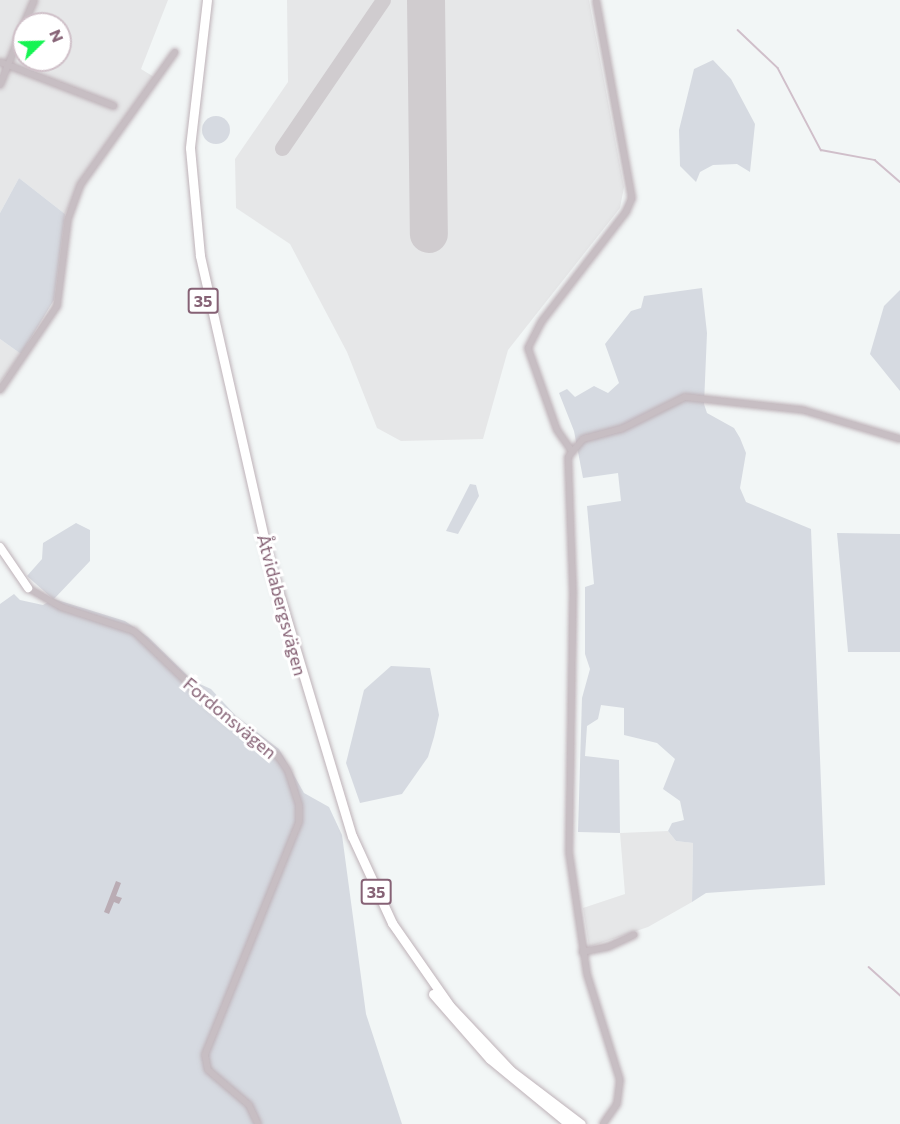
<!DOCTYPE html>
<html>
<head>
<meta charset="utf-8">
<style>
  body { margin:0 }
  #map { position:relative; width:900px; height:1124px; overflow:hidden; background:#f2f6f6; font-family:Commissioner,sans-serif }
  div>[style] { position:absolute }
  .built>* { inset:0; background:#e6e7e8 }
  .green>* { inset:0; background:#d6dae1 }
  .round { border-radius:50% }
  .stream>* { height:1.5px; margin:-0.75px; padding:0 0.75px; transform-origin:0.75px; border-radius:0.75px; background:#d0bfca }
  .taxiway>* { height:15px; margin:-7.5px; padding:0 7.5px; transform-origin:7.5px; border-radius:7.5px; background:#d0cccf }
  .runway>* { height:38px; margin:-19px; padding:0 19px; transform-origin:19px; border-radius:19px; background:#d0cccf }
  .building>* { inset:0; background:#baacb4 }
  .roads { filter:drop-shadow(0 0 2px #beb2b8) drop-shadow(0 0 2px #beb2b8) }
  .street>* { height:6px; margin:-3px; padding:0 3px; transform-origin:3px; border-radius:3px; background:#c7bec3 }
  .secondary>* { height:8px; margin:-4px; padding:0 4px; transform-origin:4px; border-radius:4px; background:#fff }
  .primary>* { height:9px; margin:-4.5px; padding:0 4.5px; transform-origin:4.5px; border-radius:4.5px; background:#fff }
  span { translate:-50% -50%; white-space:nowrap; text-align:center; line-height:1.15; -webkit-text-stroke:6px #fff; paint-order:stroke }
  .shield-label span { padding:2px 4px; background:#fff; border:2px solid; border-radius:4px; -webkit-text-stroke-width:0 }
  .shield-label { font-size:16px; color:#866275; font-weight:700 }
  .street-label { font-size:18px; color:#866275 }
  .north { position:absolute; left:12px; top:12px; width:60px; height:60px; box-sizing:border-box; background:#fff; border:2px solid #cfc0c8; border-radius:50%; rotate:67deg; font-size:16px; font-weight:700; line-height:24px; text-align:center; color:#866275 }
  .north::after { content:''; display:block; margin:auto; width:21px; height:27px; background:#15f452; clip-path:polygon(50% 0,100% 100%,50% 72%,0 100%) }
</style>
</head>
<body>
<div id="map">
  <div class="built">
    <i style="clip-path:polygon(evenodd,0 0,168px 0,141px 69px,154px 77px,85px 173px,65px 214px,19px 178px,0 213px,0 0,24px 24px,60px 24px,60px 60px,24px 60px,24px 24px)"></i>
    <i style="clip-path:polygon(287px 0,589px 0,624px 187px,620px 208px,508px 350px,483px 439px,401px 441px,377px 428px,347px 352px,290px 244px,236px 208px,235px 159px,288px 82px)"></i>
    <i style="clip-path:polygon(0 339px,21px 354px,0 382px)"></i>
    <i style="clip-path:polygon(668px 831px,676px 841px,693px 843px,692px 902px,648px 927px,589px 947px,583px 908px,625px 894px,620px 833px)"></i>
  </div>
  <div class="green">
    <i style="clip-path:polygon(713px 60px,731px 79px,755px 124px,750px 172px,737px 164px,713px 165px,700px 172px,696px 182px,680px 166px,679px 130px,694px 69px)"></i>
    <i class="round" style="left:202px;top:116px;width:28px;height:28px"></i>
    <i style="clip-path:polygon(19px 178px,65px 214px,54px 300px,21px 354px,0 339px,0 213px)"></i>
    <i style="clip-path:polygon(702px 288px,707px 333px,704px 404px,707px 413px,734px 428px,740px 438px,746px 453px,740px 488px,746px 502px,811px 529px,825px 885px,706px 893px,692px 902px,693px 843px,676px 841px,668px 831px,672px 823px,684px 820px,680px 801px,663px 789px,675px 759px,657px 743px,624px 735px,624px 708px,601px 705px,598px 719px,587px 726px,585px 756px,619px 760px,620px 833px,578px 832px,582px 698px,590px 669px,585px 654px,585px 587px,594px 584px,587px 506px,621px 501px,618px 473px,583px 478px,574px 431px,559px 393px,567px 389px,575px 397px,594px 386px,608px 393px,619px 383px,605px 344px,631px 311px,641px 308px,644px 296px)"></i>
    <i style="clip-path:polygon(900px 290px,900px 391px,870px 354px,884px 306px)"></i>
    <i style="clip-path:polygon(470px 484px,476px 485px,479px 496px,458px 534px,446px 531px)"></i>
    <i style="clip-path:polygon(76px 523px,90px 530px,90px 561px,54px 599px,125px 621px,148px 637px,193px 681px,211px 689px,236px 716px,279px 749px,304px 793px,329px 807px,342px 835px,366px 1014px,402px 1124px,0 1124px,0 604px,14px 594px,20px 600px,43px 605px,53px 599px,27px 576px,42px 559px,43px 543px)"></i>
    <i style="clip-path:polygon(837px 533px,900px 534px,900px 652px,848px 652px)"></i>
    <i style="clip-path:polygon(391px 666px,430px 668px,439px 715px,434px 737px,428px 757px,402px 794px,360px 803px,346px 763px,364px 690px)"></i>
  </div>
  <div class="stream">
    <i style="left:738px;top:30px;width:55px;rotate:43.5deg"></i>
    <i style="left:778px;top:68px;width:93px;rotate:62.3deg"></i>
    <i style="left:821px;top:150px;width:55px;rotate:10.5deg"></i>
    <i style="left:875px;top:160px;width:33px;rotate:41deg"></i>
    <i style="left:869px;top:967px;width:42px;rotate:42.1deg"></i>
  </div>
  <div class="taxiway">
    <i style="left:282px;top:148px;width:179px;rotate:-55.7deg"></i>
  </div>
  <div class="runway">
    <i style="left:426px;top:0;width:234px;rotate:89.3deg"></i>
  </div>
  <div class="building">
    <i style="clip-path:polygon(116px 881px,121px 883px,116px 896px,122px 898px,119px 904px,114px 902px,109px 914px,104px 912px)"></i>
  </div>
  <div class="roads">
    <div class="street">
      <i style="left:24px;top:24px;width:26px;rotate:-67deg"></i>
      <i style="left:0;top:62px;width:122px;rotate:21.1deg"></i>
      <i style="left:0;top:85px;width:65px;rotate:-68.2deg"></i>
      <i style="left:0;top:390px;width:102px;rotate:-55.8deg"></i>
      <i style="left:57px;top:306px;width:88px;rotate:-82.8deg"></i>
      <i style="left:68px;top:219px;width:37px;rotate:-70deg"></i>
      <i style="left:81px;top:184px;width:162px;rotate:-54.5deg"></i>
      <i style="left:571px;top:450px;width:24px;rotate:-125deg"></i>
      <i style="left:557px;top:430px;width:87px;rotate:-109.5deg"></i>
      <i style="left:528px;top:348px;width:30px;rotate:-63deg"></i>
      <i style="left:542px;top:321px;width:138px;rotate:-52.4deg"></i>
      <i style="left:626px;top:212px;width:15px;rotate:-67deg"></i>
      <i style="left:632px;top:198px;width:201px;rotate:-100.3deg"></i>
      <i style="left:28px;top:588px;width:38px;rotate:30deg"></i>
      <i style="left:61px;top:607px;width:77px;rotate:18.2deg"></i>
      <i style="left:134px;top:631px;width:111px;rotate:43.9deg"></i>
      <i style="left:214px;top:708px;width:80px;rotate:36.9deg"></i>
      <i style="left:278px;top:756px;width:18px;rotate:56deg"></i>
      <i style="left:288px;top:771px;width:36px;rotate:72deg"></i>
      <i style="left:299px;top:805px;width:17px;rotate:90deg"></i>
      <i style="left:299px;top:822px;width:251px;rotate:112deg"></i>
      <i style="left:205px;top:1055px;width:15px;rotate:79deg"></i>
      <i style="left:208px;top:1070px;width:54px;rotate:40.5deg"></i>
      <i style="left:249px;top:1105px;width:21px;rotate:65deg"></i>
      <i style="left:582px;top:952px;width:26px;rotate:-11deg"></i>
      <i style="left:608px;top:947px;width:29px;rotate:-25deg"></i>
      <i style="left:603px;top:1124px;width:24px;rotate:-55deg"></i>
      <i style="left:617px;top:1104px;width:24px;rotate:-83deg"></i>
      <i style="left:620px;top:1080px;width:111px;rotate:-107.3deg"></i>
      <i style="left:587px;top:974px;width:123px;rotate:-98.4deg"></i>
      <i style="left:569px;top:852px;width:261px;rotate:-89.1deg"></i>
      <i style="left:573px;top:591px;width:134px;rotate:-92.1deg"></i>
      <i style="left:568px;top:457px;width:23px;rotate:-50deg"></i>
      <i style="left:583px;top:439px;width:39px;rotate:-15deg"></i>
      <i style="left:621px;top:429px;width:72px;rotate:-26.6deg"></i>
      <i style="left:685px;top:397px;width:119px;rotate:6.3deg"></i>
      <i style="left:803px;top:410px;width:101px;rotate:16.6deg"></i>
    </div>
    <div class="secondary">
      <i style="left:0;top:547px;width:50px;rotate:55.7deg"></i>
    </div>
    <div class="primary">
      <i style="left:207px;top:0;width:149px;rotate:96.6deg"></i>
      <i style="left:190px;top:148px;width:108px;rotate:84.7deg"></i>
      <i style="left:200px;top:256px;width:312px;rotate:77.2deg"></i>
      <i style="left:269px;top:560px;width:288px;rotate:73.3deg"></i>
      <i style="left:352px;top:836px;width:96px;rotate:65.3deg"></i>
      <i style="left:392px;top:923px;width:101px;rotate:55.1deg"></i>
      <i style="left:450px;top:1006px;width:88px;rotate:46.8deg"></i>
      <i style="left:510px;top:1070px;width:89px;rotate:37.3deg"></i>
      <i style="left:433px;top:994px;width:86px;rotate:48.8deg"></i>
      <i style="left:490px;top:1059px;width:102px;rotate:39.4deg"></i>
    </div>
  </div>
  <div class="shield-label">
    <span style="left:203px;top:301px">35</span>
    <span style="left:376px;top:892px">35</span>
  </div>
  <div class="street-label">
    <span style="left:282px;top:605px;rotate:75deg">Åtvidabergsvägen</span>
    <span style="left:230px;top:718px;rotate:40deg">Fordonsvägen</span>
  </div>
  <div class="north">N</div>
</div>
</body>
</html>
